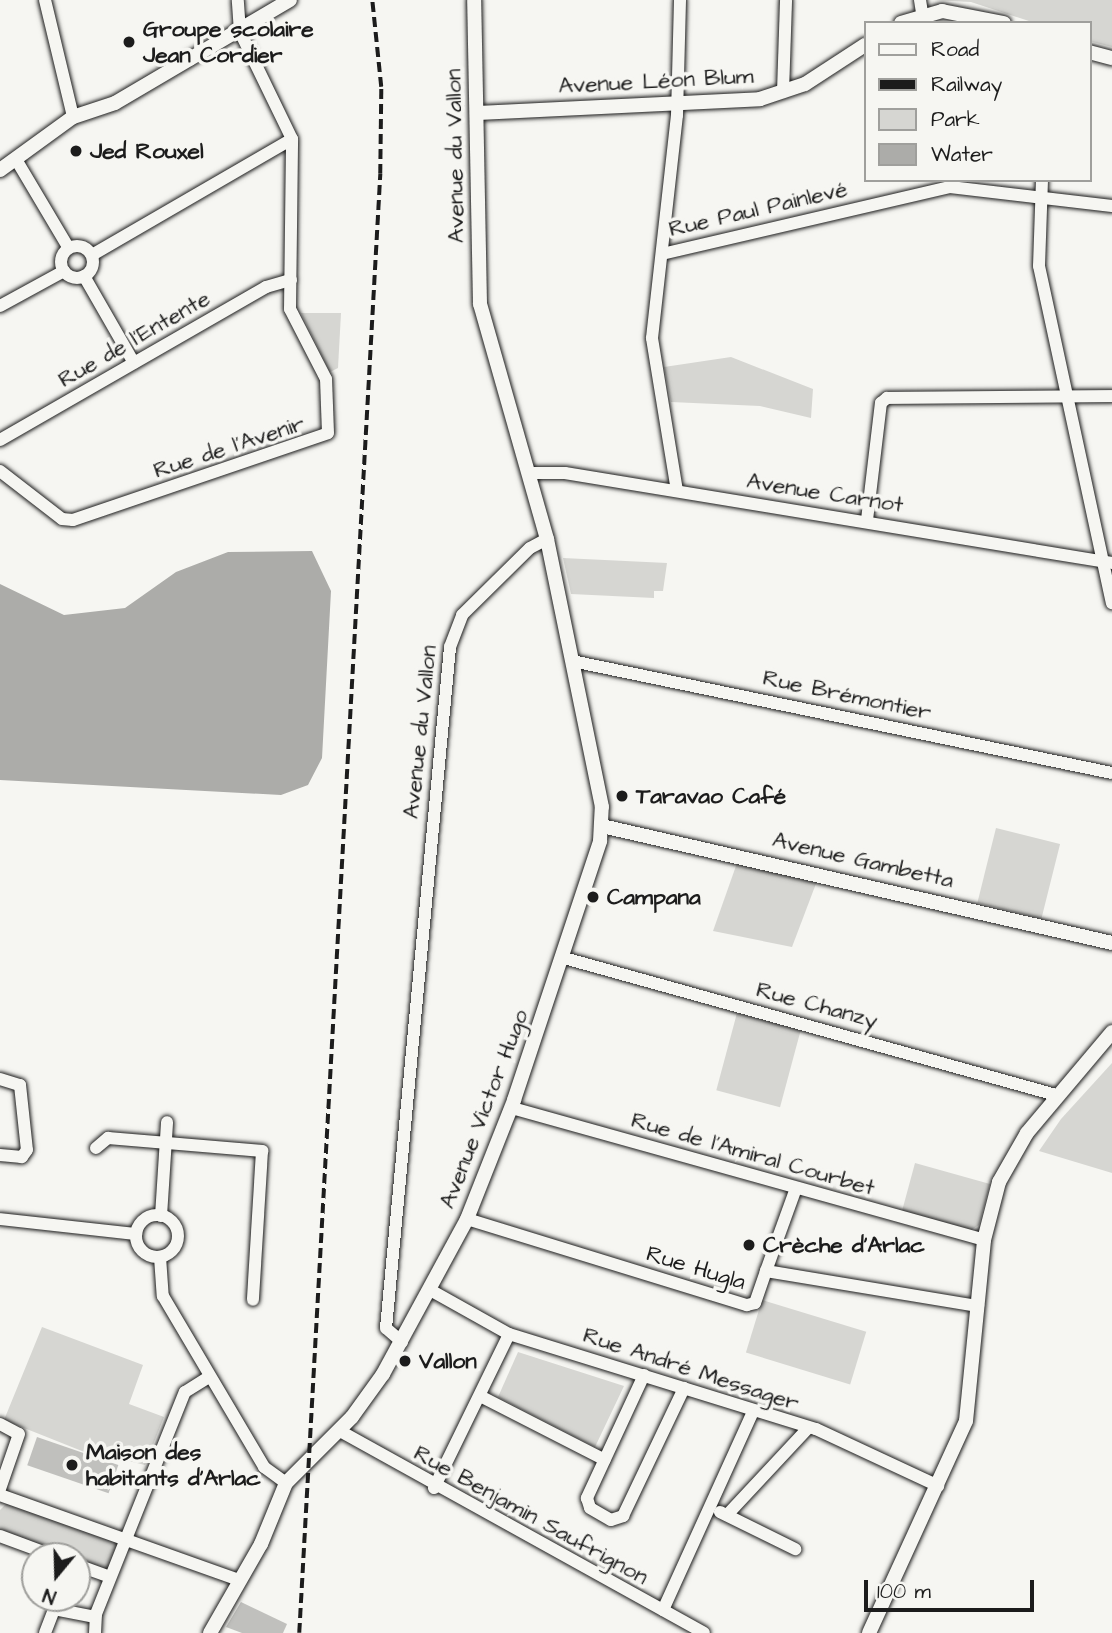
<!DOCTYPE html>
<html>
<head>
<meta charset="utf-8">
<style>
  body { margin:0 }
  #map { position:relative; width:1112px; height:1633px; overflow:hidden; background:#f6f6f2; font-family:"Architects Daughter",sans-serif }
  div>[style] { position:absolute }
  .green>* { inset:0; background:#d6d6d2; transform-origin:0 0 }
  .water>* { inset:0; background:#acaca9 }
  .building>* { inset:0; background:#c0c0bd; transform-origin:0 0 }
  .roads { filter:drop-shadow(0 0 2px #1c1c1c) drop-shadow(0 0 2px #1c1c1c) }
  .minor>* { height:12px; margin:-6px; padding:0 6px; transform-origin:6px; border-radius:6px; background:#f6f6f2 }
  .minor>.ring { margin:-6px; padding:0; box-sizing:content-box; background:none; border:12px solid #f6f6f2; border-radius:50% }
  .tertiary>* { height:14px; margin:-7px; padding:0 7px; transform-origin:7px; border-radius:7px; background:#f6f6f2 }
  .rail>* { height:3.5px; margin-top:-1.75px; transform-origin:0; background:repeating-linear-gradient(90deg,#1c1c1c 0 10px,transparent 0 15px) }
  .dots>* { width:19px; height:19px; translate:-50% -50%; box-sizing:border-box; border:4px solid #f6f6f2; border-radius:50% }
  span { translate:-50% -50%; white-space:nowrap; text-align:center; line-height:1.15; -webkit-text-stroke:7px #f6f6f2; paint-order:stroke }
  .poi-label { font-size:23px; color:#1c1c1c; font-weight:700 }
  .left { translate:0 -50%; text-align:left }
  .street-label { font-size:23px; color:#1c1c1c }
  .legend { position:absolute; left:864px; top:21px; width:228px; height:161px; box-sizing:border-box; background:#f6f6f2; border:2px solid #9f9f9c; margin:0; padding:9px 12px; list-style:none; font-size:21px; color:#1c1c1c }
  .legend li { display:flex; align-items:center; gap:14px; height:35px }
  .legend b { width:35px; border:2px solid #9f9f9c }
  .north { position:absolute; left:21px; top:1542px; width:70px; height:70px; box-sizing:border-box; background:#f6f6f2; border:2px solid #9f9f9c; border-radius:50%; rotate:199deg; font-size:19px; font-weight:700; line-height:28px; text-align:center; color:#1c1c1c }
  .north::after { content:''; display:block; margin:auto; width:24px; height:32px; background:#1c1c1c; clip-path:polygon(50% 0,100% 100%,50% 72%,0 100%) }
  .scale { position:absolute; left:864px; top:1580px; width:170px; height:32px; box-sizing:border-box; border:4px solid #1c1c1c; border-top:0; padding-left:9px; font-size:21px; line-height:24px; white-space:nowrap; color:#1c1c1c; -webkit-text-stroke:5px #f6f6f2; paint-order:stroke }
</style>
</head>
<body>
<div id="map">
  <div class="green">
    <i style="clip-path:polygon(934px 0,1112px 0,1112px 47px,1089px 41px,1089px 23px,1035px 23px,971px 2px)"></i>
    <i style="clip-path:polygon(301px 313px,341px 313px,338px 368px,330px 372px)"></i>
    <i style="clip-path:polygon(731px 357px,813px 389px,811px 418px,760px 406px,671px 402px,664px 367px)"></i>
    <i style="clip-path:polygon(563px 558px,667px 563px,663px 591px,654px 591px,654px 598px,571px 594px)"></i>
    <i style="left:996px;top:828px;width:66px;height:77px;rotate:14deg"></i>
    <i style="clip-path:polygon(737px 863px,817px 881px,792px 947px,713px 931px)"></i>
    <i style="left:737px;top:1013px;width:66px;height:80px;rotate:15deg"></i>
    <i style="clip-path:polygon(1112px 1063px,1112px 1173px,1039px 1151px,1061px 1119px)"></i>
    <i style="clip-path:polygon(915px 1163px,990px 1184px,979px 1225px,971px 1230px,902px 1211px)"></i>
    <i style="left:762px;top:1300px;width:109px;height:55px;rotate:17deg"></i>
    <i style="clip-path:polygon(42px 1327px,143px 1365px,129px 1404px,164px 1417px,145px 1465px,104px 1455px,102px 1459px,4px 1420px)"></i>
    <i style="clip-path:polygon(518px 1352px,624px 1386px,595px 1447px,498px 1397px)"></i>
    <i style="clip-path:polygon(10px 1500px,119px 1539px,107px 1571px,0 1532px,0 1510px)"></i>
  </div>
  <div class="water">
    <i style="clip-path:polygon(312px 551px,331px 591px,322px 758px,308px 785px,281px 795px,0 780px,0 584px,64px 615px,125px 608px,176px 572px,228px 552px)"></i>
  </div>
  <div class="building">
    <i style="left:37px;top:1437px;width:86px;height:30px;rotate:19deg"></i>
    <i style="clip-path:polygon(241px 1602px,287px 1624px,283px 1633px,242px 1633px,226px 1627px)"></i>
  </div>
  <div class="roads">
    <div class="minor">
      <i style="left:45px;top:0;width:120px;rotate:76.5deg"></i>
      <i style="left:920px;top:0;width:13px;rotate:81deg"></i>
      <i style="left:783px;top:92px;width:92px;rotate:-88.1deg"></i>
      <i style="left:17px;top:161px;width:100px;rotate:59.3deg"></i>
      <i style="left:1042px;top:180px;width:86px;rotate:92deg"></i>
      <i style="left:1039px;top:266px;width:345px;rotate:77.8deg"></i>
      <i class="ring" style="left:61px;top:246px;width:20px;height:20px"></i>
      <i style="left:662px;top:254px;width:296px;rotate:-13.1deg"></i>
      <i style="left:950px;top:187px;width:163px;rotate:6.7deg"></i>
      <i style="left:92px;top:255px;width:231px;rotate:-30.1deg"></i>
      <i style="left:84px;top:276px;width:100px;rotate:60.1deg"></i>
      <i style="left:0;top:306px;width:73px;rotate:-28.7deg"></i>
      <i style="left:0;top:440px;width:307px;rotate:-29.9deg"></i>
      <i style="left:266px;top:287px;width:26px;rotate:-16deg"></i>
      <i style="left:0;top:471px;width:78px;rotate:37.7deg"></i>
      <i style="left:62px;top:519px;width:11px;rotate:5deg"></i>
      <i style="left:73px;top:520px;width:269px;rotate:-18.8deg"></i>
      <i style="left:328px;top:433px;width:54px;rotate:-92.1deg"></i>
      <i style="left:326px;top:379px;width:79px;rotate:-117.2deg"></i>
      <i style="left:290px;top:309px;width:170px;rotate:-89.3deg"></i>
      <i style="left:292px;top:139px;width:119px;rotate:-115.9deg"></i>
      <i style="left:240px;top:32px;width:32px;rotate:-94deg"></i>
      <i style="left:531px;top:473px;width:34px"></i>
      <i style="left:565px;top:473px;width:554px;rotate:9.34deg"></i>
      <i style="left:677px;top:491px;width:155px;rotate:-99.3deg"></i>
      <i style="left:652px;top:338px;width:224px;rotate:-83.6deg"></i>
      <i style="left:677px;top:115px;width:115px;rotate:-88.5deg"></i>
      <i style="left:867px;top:520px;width:118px;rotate:-83.2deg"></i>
      <i style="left:881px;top:403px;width:8px;rotate:-40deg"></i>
      <i style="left:887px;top:398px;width:225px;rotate:-0.5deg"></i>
      <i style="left:572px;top:661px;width:551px;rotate:11.72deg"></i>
      <i style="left:564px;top:958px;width:511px;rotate:15.56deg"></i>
      <i style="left:0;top:1079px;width:21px;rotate:17deg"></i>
      <i style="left:20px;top:1085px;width:65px;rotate:83.9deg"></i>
      <i style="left:27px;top:1150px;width:9px;rotate:126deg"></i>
      <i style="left:22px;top:1157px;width:22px;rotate:-175deg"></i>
      <i style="left:512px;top:1108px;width:490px;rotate:15.6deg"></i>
      <i style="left:96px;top:1148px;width:16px;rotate:-40deg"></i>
      <i style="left:108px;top:1138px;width:155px;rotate:4.8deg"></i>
      <i style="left:262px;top:1151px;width:149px;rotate:93.5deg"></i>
      <i class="ring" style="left:136px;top:1215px;width:30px;height:30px"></i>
      <i style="left:161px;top:1216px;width:94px;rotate:-86.3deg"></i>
      <i style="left:0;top:1219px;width:137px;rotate:6.3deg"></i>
      <i style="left:467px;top:1219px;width:293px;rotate:17.1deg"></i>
      <i style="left:747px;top:1305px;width:8px;rotate:-14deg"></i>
      <i style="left:755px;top:1303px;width:34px;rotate:-71deg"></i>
      <i style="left:766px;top:1271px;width:215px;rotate:9.4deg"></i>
      <i style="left:160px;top:1257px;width:39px;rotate:86deg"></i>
      <i style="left:163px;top:1296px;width:199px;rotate:59.4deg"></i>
      <i style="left:264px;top:1467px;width:27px;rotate:36deg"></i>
      <i style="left:766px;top:1271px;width:88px;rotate:-70.1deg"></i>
      <i style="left:432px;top:1291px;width:88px;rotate:29.2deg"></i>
      <i style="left:509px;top:1334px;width:321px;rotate:17.2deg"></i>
      <i style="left:816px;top:1429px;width:135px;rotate:25deg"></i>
      <i style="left:402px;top:1342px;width:21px;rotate:-139deg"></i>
      <i style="left:386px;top:1328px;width:684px;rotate:-84.63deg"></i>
      <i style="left:450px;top:647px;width:34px;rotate:-69deg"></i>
      <i style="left:462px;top:615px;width:95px;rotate:-44.6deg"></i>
      <i style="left:530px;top:548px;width:19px;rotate:-28deg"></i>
      <i style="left:644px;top:1375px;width:136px;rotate:114.9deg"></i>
      <i style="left:587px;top:1498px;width:10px;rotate:73deg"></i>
      <i style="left:590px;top:1508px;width:24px;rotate:30deg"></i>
      <i style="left:611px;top:1520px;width:13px;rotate:-18deg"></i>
      <i style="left:623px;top:1516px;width:142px;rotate:-64.5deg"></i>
      <i style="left:480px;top:1396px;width:140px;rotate:27.1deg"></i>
      <i style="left:0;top:1424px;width:21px;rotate:28deg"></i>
      <i style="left:19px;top:1434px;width:58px;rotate:109.1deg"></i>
      <i style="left:340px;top:1431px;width:416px;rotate:29deg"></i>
      <i style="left:434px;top:1488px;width:171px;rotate:-64deg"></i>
      <i style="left:0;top:1495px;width:254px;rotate:19.6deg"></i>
      <i style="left:720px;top:1512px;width:84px;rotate:26.3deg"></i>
      <i style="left:727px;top:1515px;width:119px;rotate:-47deg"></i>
      <i style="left:0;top:1536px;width:58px;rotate:20.3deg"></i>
      <i style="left:77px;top:1565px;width:35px;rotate:20deg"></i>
      <i style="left:663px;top:1610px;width:217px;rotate:-65.6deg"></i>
      <i style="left:45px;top:1633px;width:26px;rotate:-69deg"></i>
      <i style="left:54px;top:1609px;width:42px;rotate:11deg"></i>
      <i style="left:95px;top:1633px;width:19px;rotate:-87deg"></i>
      <i style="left:96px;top:1614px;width:239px;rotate:-68.2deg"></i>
      <i style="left:185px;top:1392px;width:28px;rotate:-32deg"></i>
    </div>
    <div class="tertiary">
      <i style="left:901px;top:23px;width:43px;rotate:-16.3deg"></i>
      <i style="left:942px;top:11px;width:63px;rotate:11deg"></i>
      <i style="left:1089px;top:52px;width:24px;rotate:15deg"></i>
      <i style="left:478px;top:113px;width:282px;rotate:-2.8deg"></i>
      <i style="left:760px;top:99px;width:47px;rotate:-18.4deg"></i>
      <i style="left:805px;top:84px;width:72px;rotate:-33deg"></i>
      <i style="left:0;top:170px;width:90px;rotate:-36deg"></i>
      <i style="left:73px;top:117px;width:44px;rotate:-18.4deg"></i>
      <i style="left:115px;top:103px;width:203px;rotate:-30.5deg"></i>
      <i style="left:602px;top:826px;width:523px;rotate:12.92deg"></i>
      <i style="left:210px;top:1633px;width:103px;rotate:-60.2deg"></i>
      <i style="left:261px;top:1544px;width:66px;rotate:-67.7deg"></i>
      <i style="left:286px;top:1483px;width:93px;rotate:-45deg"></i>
      <i style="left:352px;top:1417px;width:53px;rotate:-54.2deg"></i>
      <i style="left:383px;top:1374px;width:176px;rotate:-61.5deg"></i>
      <i style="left:467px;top:1219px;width:128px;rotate:-68.4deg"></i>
      <i style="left:514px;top:1100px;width:273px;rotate:-71.6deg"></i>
      <i style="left:600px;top:841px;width:34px;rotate:-87deg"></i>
      <i style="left:602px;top:807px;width:274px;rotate:-101.6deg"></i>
      <i style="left:547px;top:539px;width:244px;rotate:-105.9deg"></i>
      <i style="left:480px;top:304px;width:304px;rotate:-91.1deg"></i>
      <i style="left:869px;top:1633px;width:233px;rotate:-65.4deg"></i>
      <i style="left:966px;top:1421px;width:182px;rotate:-84.3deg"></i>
      <i style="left:984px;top:1240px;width:60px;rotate:-75.5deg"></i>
      <i style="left:999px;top:1182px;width:56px;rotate:-60.3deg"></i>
      <i style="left:1027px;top:1133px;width:132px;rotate:-49.9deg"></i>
    </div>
  </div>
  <div class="rail">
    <i style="left:299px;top:1633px;width:1461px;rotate:-86.82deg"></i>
    <i style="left:380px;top:174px;width:87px;rotate:-89.3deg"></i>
    <i style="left:381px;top:87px;width:87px;rotate:-95.9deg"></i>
  </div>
  <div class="dots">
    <i style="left:129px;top:42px;background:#1c1c1c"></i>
    <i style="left:76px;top:151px;background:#1c1c1c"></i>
    <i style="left:622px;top:796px;background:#1c1c1c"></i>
    <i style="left:593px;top:897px;background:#1c1c1c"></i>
    <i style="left:749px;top:1245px;background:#1c1c1c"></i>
    <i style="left:405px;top:1361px;background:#1c1c1c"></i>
    <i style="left:72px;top:1465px;background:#1c1c1c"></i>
  </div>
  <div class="poi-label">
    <span class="left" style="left:143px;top:42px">Groupe scolaire<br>Jean Cordier</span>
    <span class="left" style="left:90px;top:151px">Jed Rouxel</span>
    <span class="left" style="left:636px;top:796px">Taravao Café</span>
    <span class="left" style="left:607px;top:897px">Campana</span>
    <span class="left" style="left:763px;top:1245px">Crèche d'Arlac</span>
    <span class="left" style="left:419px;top:1361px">Vallon</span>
    <span class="left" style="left:86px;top:1465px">Maison des<br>habitants d'Arlac</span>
  </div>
  <div class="street-label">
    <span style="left:656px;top:81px;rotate:-3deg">Avenue Léon Blum</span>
    <span style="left:455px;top:156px;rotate:-91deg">Avenue du Vallon</span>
    <span style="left:758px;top:209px;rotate:-13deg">Rue Paul Painlevé</span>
    <span style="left:134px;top:339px;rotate:-30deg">Rue de l'Entente</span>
    <span style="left:229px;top:447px;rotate:-18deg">Rue de l'Avenir</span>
    <span style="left:825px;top:493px;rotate:9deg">Avenue Carnot</span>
    <span style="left:847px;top:695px;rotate:12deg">Rue Brémontier</span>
    <span style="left:420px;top:732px;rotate:-84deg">Avenue du Vallon</span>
    <span style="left:863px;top:860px;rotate:13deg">Avenue Gambetta</span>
    <span style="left:817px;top:1005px;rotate:15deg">Rue Chanzy</span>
    <span style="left:484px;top:1109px;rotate:-69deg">Avenue Victor Hugo</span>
    <span style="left:753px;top:1154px;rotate:16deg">Rue de l'Amiral Courbet</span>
    <span style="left:696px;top:1268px;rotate:17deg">Rue Hugla</span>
    <span style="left:691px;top:1369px;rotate:18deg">Rue André Messager</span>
    <span style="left:531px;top:1515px;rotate:29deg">Rue Benjamin Saufrignon</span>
  </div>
  <ul class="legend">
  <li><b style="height:9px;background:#f6f6f2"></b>Road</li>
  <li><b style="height:9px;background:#1c1c1c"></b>Railway</li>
  <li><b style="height:19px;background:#d6d6d2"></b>Park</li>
  <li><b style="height:19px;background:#acaca9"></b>Water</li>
  </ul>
  <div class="north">N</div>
  <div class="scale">100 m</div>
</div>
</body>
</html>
